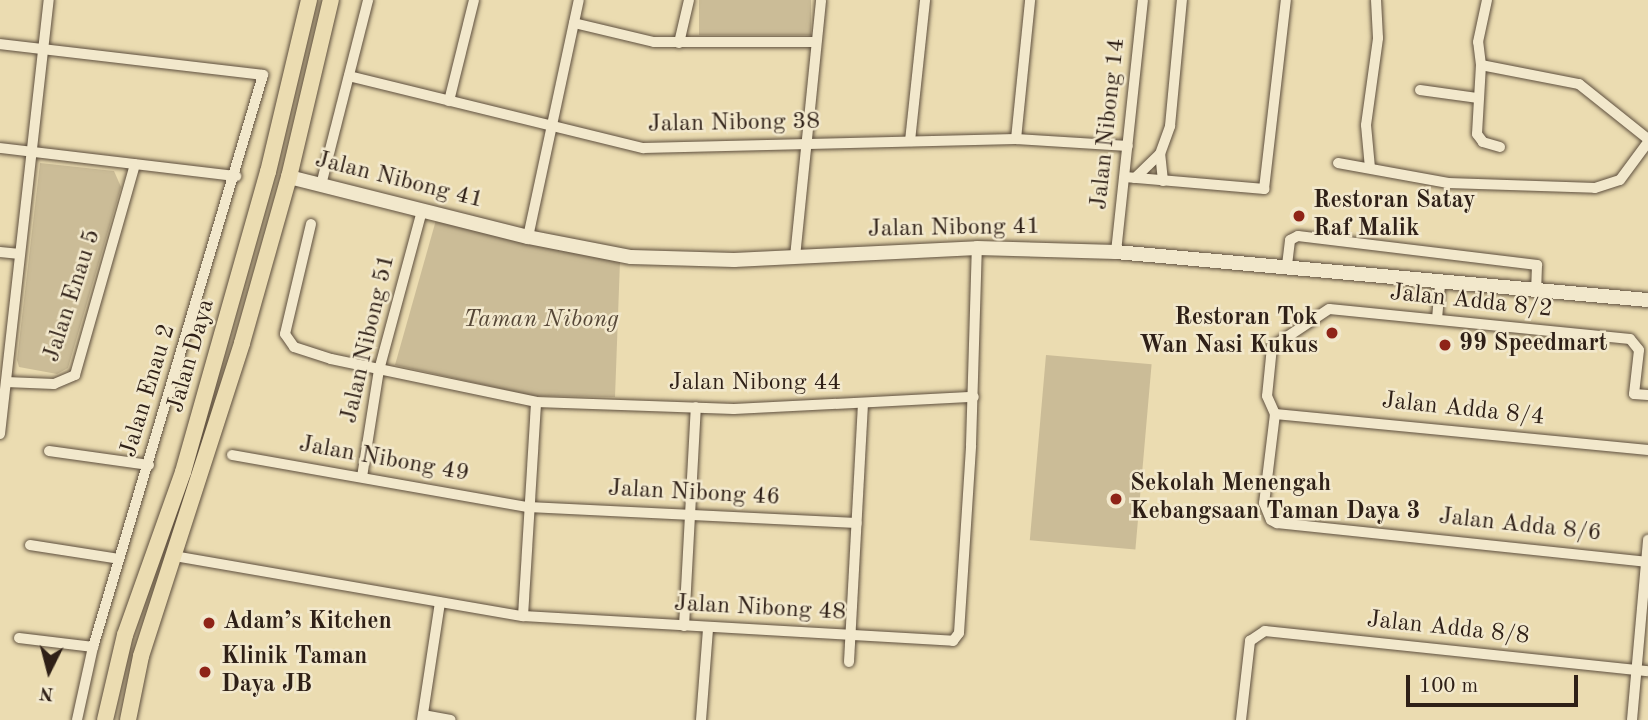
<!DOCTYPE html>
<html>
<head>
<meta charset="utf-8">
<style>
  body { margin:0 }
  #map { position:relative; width:1648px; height:720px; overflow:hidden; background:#ebdcb1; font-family:"Old Standard TT",serif }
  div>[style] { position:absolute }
  .green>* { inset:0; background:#cbbc97; transform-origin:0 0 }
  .roads { filter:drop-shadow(0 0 2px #5e4f3e) drop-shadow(0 0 2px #5e4f3e) }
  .minor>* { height:10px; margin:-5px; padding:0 5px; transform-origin:5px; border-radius:5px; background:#f2e8cc }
  .secondary>* { height:14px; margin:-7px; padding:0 7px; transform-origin:7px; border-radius:7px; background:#f2e8cc }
  .primary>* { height:16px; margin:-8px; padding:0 8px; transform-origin:8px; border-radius:8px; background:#ebdcb1 }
  .dots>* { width:19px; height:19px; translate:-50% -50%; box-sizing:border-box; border:4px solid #f2e8cc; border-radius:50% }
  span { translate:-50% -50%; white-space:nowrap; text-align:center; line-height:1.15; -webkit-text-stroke:5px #f2e8cc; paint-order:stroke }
  .street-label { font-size:24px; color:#2f2017 }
  .poi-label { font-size:24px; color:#2f2017; font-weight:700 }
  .left { translate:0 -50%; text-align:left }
  .right { translate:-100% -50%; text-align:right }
  .park-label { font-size:24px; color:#564737; font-style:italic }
  .north { position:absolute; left:14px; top:636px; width:70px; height:70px; -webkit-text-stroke:5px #f2e8cc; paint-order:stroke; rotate:186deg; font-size:19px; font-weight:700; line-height:28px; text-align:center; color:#2f2017 }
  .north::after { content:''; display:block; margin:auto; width:24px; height:32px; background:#2f2017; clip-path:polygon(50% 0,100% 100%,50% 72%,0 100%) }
  .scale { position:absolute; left:1406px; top:675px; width:172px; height:32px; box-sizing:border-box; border:4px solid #2f2017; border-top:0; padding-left:9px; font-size:21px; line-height:24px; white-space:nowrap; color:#2f2017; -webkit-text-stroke:5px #f2e8cc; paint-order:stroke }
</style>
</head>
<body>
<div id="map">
  <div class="green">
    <i style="left:699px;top:0;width:112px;height:35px"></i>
    <i style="clip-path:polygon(40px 163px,114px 171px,121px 187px,68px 368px,57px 374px,19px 367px,17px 360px)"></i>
    <i style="clip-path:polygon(436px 220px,620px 261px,615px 397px,534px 396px,395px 365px)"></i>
    <i style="left:1046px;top:355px;width:106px;height:186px;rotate:5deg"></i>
  </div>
  <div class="roads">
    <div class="minor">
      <i style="left:574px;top:23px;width:82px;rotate:13.4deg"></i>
      <i style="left:654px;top:42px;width:162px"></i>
      <i style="left:679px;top:43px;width:44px;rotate:-76.9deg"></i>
      <i style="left:0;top:44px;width:265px;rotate:6.7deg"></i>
      <i style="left:263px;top:75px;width:597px;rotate:106.55deg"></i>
      <i style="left:93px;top:647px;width:75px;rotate:102.4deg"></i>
      <i style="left:1481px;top:65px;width:23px;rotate:-97deg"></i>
      <i style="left:1478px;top:42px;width:43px;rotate:-77.9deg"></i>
      <i style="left:349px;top:76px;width:303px;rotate:13.8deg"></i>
      <i style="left:643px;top:148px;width:373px;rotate:-1.4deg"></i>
      <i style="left:1016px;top:139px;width:112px;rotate:3.6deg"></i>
      <i style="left:1420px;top:90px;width:59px;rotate:7.9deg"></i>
      <i style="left:449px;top:101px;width:104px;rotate:-76.1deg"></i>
      <i style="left:1016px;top:139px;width:140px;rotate:-84.2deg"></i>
      <i style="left:910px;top:141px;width:142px;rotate:-83.9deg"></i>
      <i style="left:1500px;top:147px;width:18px;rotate:-164deg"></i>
      <i style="left:1483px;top:142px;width:10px;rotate:-127deg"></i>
      <i style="left:1477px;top:134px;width:69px;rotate:-86.7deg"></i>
      <i style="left:1481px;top:65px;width:100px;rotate:11deg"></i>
      <i style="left:1579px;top:84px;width:88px;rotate:38.6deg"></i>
      <i style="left:0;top:148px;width:238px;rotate:6.8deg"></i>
      <i style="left:1338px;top:163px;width:112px;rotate:10.3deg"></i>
      <i style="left:1448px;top:183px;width:147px;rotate:1.9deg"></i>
      <i style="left:1595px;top:188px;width:26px;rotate:-18deg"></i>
      <i style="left:1620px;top:180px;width:47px;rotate:-53.6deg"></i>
      <i style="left:1370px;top:168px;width:43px;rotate:-95.3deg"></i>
      <i style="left:1366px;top:125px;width:88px;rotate:-82.1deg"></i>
      <i style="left:1378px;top:38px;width:38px;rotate:-93deg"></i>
      <i style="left:1125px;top:177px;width:140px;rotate:4.9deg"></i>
      <i style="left:1264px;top:189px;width:190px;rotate:-83.4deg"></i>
      <i style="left:1135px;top:178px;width:35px;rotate:-44deg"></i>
      <i style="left:1163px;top:181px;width:27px;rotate:-96deg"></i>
      <i style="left:1160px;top:154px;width:30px;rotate:-70deg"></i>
      <i style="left:1170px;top:126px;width:127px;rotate:-84.6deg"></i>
      <i style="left:321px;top:185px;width:191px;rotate:-75.7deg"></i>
      <i style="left:311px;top:224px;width:113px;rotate:103.3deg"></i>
      <i style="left:285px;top:334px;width:16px;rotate:55deg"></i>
      <i style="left:294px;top:347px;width:39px;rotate:18deg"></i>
      <i style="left:331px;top:359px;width:209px;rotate:11.8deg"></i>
      <i style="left:536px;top:402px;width:198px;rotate:2deg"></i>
      <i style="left:734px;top:409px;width:240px;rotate:-2.9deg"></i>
      <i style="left:528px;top:237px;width:242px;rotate:-77.9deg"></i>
      <i style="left:0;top:252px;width:20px;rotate:6deg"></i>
      <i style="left:1116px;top:252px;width:253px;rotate:-83.9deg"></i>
      <i style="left:795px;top:257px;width:258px;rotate:-84.2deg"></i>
      <i style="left:1287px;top:265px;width:25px;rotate:-83deg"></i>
      <i style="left:1290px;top:240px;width:9px;rotate:-27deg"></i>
      <i style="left:1298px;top:236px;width:241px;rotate:6.9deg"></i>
      <i style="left:1537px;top:265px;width:27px;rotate:92deg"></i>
      <i style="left:1437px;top:319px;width:37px;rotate:-85deg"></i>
      <i style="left:6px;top:382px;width:48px;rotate:2.4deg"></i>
      <i style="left:54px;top:384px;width:23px;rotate:-23deg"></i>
      <i style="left:75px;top:375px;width:219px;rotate:-74.1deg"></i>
      <i style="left:1648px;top:395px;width:14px;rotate:-176deg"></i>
      <i style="left:1634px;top:394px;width:44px;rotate:-83.5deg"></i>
      <i style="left:1639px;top:350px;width:14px;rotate:-129deg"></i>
      <i style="left:1630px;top:339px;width:302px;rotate:-174.3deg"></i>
      <i style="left:1329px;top:309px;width:69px;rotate:146.3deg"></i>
      <i style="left:1272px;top:347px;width:49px;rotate:95.8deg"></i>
      <i style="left:1267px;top:396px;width:20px;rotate:66deg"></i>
      <i style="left:1275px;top:414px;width:90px;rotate:97deg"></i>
      <i style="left:1264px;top:503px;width:18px;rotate:68deg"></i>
      <i style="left:1271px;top:520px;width:7px;rotate:27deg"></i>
      <i style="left:1277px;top:523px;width:373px;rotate:6deg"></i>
      <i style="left:1275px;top:414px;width:375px;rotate:5.5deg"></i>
      <i style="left:0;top:434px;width:437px;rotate:-83.6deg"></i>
      <i style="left:49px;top:451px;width:101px;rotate:8deg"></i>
      <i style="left:232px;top:455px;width:301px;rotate:10deg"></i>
      <i style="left:528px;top:507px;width:329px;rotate:2.8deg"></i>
      <i style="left:362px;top:477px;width:108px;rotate:-81deg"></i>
      <i style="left:379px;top:370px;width:165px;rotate:-74.9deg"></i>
      <i style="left:30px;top:545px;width:90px;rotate:8.9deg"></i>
      <i style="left:174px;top:556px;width:354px;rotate:9.8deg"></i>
      <i style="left:523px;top:616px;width:431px;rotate:3.3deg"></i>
      <i style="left:953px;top:641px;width:10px;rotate:-53deg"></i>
      <i style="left:959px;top:633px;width:188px;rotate:-86.3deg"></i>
      <i style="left:971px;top:445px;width:197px;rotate:-88.3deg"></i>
      <i style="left:523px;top:616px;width:214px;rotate:-86.5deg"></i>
      <i style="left:684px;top:626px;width:219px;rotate:-86.9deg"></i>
      <i style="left:19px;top:638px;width:75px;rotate:6.9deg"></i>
      <i style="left:849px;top:662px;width:257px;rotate:-86.9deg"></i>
      <i style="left:423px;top:715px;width:28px;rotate:10deg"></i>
      <i style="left:422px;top:720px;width:119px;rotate:-81.3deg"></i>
      <i style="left:701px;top:720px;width:92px;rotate:-85.6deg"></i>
      <i style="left:1241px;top:720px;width:80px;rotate:-83.5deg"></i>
      <i style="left:1250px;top:641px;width:18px;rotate:-34deg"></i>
      <i style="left:1265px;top:631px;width:385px;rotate:6deg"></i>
      <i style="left:1632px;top:720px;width:181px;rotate:-84.9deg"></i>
    </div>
    <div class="secondary">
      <i style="left:289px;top:177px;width:246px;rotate:14.1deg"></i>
      <i style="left:528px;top:237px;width:105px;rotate:11deg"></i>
      <i style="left:631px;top:257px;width:103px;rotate:1.7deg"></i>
      <i style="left:734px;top:260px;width:243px;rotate:-2.8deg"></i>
      <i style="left:977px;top:248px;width:139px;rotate:1.6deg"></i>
      <i style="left:1116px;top:252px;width:534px;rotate:5.16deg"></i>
    </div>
    <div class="primary">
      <i style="left:105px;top:720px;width:87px;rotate:-76.8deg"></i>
      <i style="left:125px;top:635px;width:173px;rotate:-70.4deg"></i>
      <i style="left:183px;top:472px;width:312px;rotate:-74.2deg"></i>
      <i style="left:268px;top:172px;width:177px;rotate:-76.6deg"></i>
      <i style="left:128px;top:720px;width:65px;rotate:-78.5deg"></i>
      <i style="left:141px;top:656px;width:329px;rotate:-72.1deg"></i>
      <i style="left:242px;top:343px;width:173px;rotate:-74.2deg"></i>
      <i style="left:289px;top:177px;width:182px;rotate:-76.7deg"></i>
    </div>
  </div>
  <div class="dots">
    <i style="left:1299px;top:216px;background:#8f2418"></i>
    <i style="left:1332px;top:333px;background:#8f2418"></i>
    <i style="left:1445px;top:345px;background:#8f2418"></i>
    <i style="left:1116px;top:499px;background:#8f2418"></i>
    <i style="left:209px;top:623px;background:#8f2418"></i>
    <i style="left:205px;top:672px;background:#8f2418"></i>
  </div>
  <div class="street-label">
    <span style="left:734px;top:124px;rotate:-1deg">Jalan Nibong 38</span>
    <span style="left:1109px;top:124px;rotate:-84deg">Jalan Nibong 14</span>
    <span style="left:399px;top:181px;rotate:14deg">Jalan Nibong 41</span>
    <span style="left:954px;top:229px;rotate:-1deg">Jalan Nibong 41</span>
    <span style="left:73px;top:296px;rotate:-72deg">Jalan Enau 5</span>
    <span style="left:1471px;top:302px;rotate:6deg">Jalan Adda 8/2</span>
    <span style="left:369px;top:339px;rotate:-77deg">Jalan Nibong 51</span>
    <span style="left:192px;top:356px;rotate:-74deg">Jalan Daya</span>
    <span style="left:755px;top:384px">Jalan Nibong 44</span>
    <span style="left:149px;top:391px;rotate:-73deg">Jalan Enau 2</span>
    <span style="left:1463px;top:410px;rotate:6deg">Jalan Adda 8/4</span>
    <span style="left:384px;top:460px;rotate:10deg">Jalan Nibong 49</span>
    <span style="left:694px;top:494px;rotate:3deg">Jalan Nibong 46</span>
    <span style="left:1520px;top:526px;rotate:6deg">Jalan Adda 8/6</span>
    <span style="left:760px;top:609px;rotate:3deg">Jalan Nibong 48</span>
    <span style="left:1448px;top:629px;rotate:6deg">Jalan Adda 8/8</span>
  </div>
  <div class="poi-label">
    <span class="left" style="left:1313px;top:216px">Restoran Satay<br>Raf Malik</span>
    <span class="right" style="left:1318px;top:333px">Restoran Tok<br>Wan Nasi Kukus</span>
    <span class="left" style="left:1459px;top:345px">99 Speedmart</span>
    <span class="left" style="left:1130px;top:499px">Sekolah Menengah<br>Kebangsaan Taman Daya 3</span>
    <span class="left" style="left:223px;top:623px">Adam’s Kitchen</span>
    <span class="left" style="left:221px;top:672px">Klinik Taman<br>Daya JB</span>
  </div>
  <div class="park-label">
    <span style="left:541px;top:321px">Taman Nibong</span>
  </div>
  <div class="north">N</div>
  <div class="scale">100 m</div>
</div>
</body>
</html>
